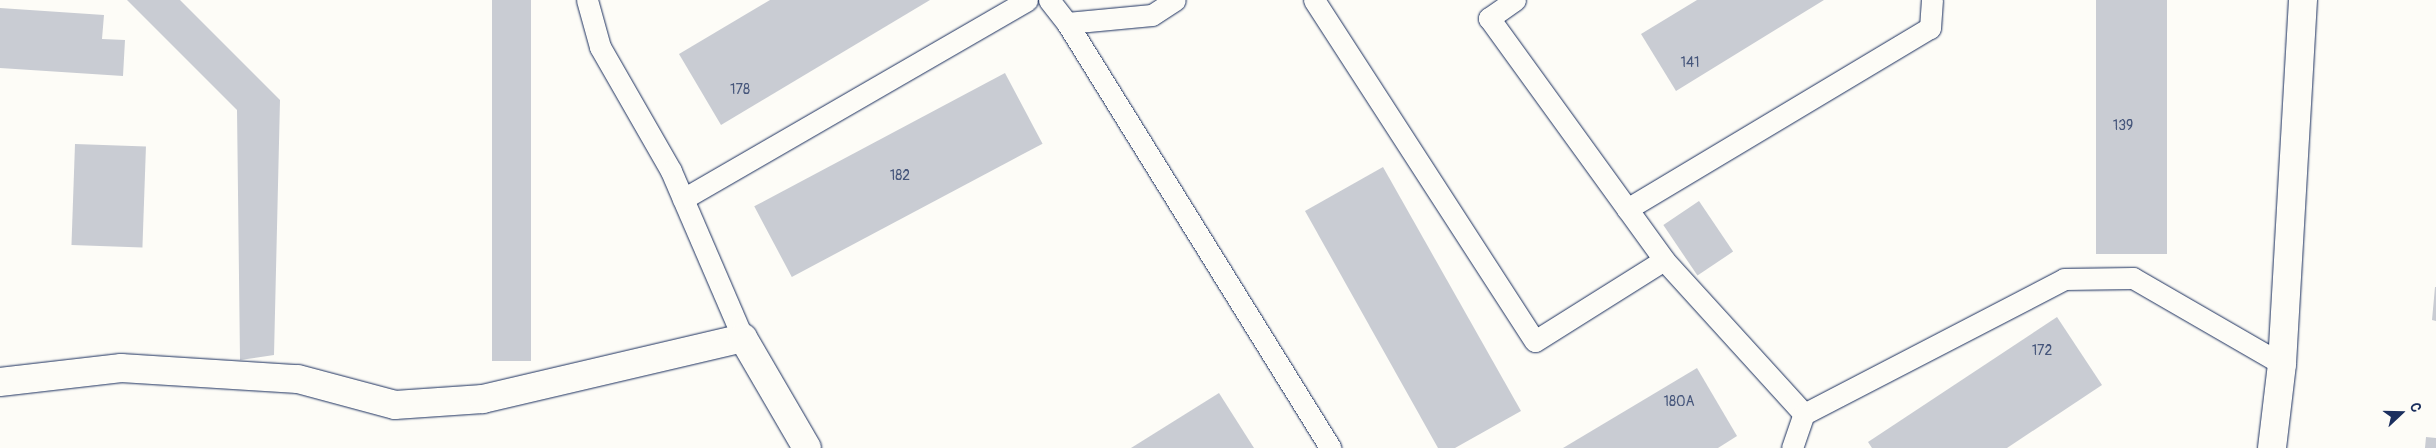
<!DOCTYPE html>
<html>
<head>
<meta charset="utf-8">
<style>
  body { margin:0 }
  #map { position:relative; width:2436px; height:448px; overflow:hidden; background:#fdfcf7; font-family:Pangolin,sans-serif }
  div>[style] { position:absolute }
  .building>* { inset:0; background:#c9ccd3; transform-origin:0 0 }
  .roads { filter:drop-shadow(0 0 1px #1b2f5e) drop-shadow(0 0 1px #1b2f5e) }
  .service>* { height:21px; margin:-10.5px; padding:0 10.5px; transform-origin:10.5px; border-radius:10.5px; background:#fdfcf7 }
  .minor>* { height:28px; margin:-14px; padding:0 14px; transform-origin:14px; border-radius:14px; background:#fdfcf7 }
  span { translate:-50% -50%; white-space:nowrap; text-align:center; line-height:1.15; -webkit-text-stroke:4.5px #fdfcf7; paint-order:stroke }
  .number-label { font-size:14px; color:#46567b }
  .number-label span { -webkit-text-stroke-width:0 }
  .north { position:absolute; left:2376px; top:388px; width:50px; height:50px; -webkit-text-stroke:4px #fdfcf7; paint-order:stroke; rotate:69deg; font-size:14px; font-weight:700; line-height:20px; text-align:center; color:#1b2f5e }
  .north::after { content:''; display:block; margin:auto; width:18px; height:22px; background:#1b2f5e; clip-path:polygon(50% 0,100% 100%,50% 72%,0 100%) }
</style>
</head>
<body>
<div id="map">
  <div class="building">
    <i style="clip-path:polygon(127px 0,180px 0,280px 100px,274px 355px,240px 360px,237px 110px)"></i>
    <i style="left:492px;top:0;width:39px;height:361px"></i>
    <i style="clip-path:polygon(770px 0,930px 0,721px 125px,679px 54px)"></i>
    <i style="clip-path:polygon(1697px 0,1824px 0,1676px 91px,1641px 34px)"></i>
    <i style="left:2096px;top:0;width:71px;height:254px"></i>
    <i style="clip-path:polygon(0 8px,104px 15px,102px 39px,125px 40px,123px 76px,0 68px)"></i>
    <i style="left:1005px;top:73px;width:80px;height:284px;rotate:62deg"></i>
    <i style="left:75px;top:144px;width:71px;height:101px;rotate:2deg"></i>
    <i style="clip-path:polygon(1383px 167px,1521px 411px,1455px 448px,1438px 448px,1305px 211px)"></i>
    <i style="left:1699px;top:201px;width:61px;height:43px;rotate:56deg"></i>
    <i style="clip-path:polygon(2435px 287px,2436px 287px,2436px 321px,2432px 320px)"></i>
    <i style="clip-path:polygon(2057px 317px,2102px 385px,2007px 448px,1872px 448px,1868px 442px)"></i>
    <i style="clip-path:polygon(1697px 368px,1737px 436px,1718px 448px,1563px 448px)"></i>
    <i style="clip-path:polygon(1219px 393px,1254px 448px,1131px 448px)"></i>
    <i style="clip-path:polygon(2426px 437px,2436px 438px,2436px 448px,2425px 448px)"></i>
  </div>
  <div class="roads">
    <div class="service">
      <i style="left:587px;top:0;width:49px;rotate:74.5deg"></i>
      <i style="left:600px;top:47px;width:143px;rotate:60.2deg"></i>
      <i style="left:671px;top:171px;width:182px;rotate:66.7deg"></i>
      <i style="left:1049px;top:0;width:29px;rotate:52deg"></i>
      <i style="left:1067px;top:23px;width:85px;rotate:-5.4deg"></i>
      <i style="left:1152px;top:15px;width:27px;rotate:-33deg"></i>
      <i style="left:1314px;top:0;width:406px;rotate:57.1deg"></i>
      <i style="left:1535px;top:341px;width:152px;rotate:-32.1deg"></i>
      <i style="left:1664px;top:260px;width:208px;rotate:47.7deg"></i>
      <i style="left:1804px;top:414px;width:293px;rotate:-27.4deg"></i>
      <i style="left:2064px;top:279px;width:69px;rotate:-0.8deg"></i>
      <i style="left:2133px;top:278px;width:172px;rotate:30deg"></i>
      <i style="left:1515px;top:0;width:32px;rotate:145deg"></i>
      <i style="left:1489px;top:18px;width:299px;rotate:54.1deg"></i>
      <i style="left:1067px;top:23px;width:500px;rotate:58.2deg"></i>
      <i style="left:683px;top:199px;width:397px;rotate:-30deg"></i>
      <i style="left:1627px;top:209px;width:353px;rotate:-30.9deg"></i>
      <i style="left:1930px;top:28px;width:28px;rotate:-86deg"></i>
      <i style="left:1792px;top:448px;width:36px;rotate:-71deg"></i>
    </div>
    <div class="minor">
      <i style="left:0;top:382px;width:122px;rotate:-6.6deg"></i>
      <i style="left:121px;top:368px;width:177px;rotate:3.6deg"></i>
      <i style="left:298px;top:379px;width:100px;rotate:15deg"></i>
      <i style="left:395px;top:405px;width:88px;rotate:-3.9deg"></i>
      <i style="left:483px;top:399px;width:267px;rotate:-13.2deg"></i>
      <i style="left:743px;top:338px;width:127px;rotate:59.8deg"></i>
      <i style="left:2272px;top:448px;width:85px;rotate:-83.2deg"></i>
      <i style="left:2282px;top:364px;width:365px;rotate:-86.7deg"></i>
    </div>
  </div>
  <div class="number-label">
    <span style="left:1690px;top:63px">141</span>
    <span style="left:740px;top:90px">178</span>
    <span style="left:2123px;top:126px">139</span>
    <span style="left:900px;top:176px">182</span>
    <span style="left:2042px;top:351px">172</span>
    <span style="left:1679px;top:402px">180А</span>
  </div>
  <div class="north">С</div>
</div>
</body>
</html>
